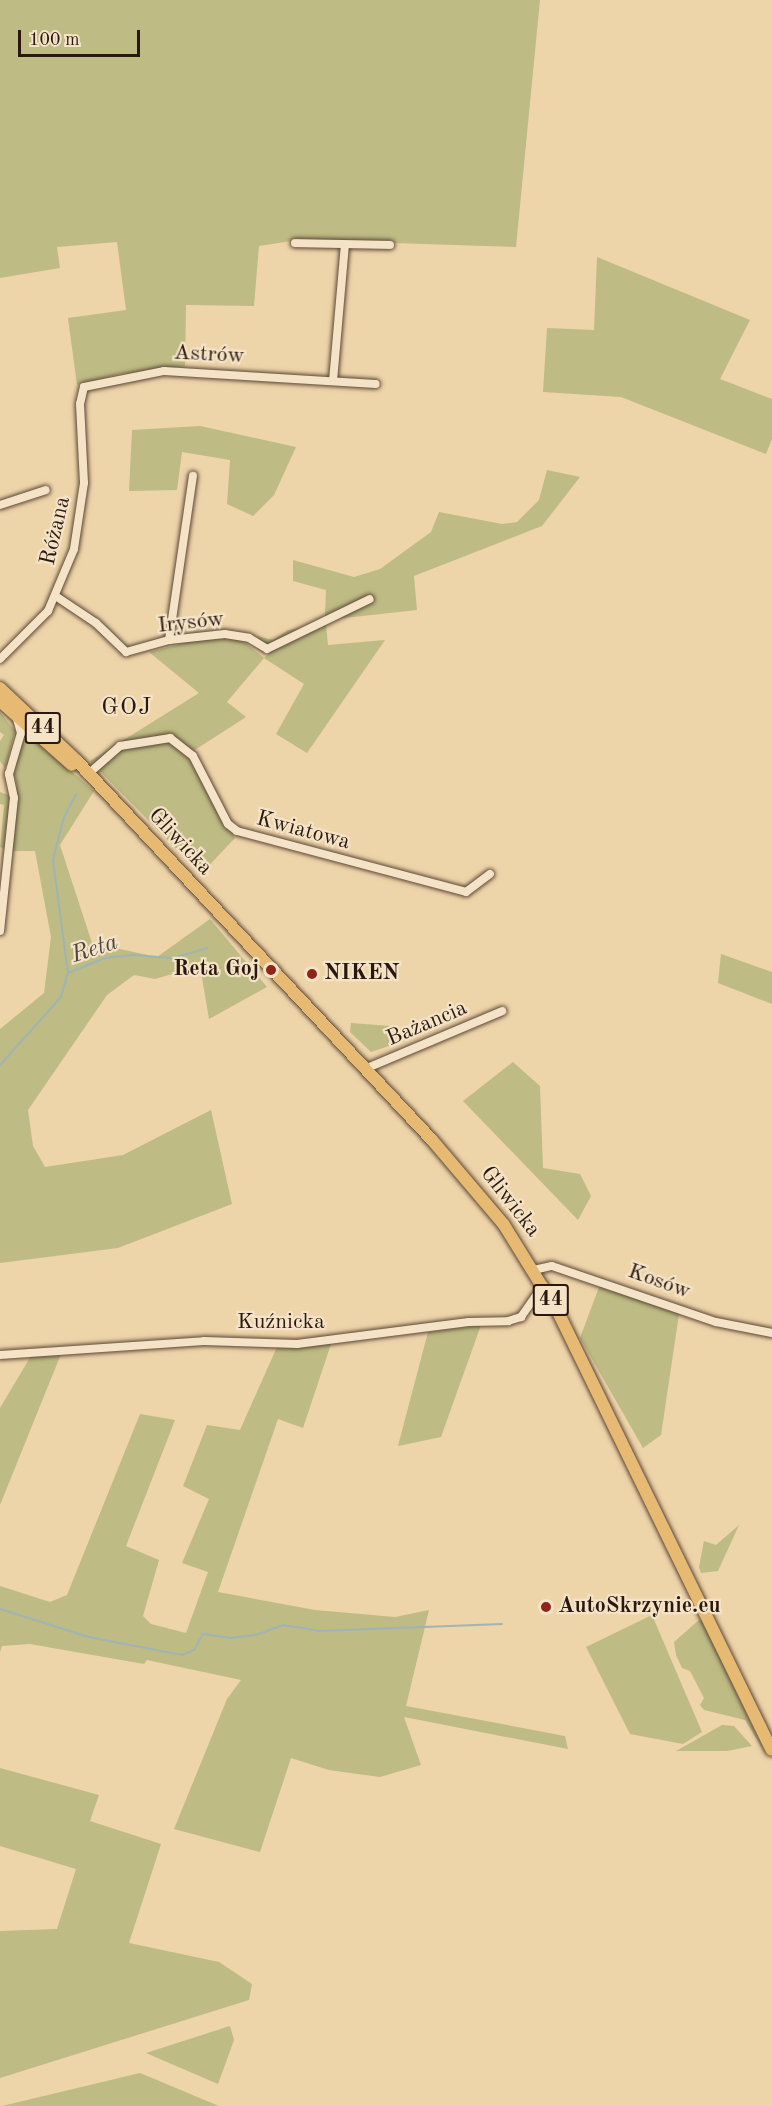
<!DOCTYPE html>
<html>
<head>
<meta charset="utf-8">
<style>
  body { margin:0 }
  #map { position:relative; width:772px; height:2106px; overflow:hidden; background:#eed4a9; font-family:"Old Standard TT",serif }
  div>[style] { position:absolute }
  .green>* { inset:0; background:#bebb84 }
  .stream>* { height:2px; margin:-1px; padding:0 1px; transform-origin:1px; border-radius:1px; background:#9fb5b4 }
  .roads { filter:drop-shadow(0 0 2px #5b4735) drop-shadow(0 0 2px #5b4735) }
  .street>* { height:8px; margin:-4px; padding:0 4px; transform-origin:4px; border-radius:4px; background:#f4e3c7 }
  .primary>* { height:12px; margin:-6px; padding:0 6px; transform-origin:6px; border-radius:6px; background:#e7ba74 }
  .dots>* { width:16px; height:16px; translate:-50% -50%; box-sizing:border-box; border:3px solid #f4e3c7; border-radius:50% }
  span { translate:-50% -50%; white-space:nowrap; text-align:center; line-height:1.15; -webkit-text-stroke:4.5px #f4e3c7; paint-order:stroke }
  .shield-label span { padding:2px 4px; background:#f4e3c7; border:2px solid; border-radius:4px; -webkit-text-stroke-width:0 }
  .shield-label { font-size:21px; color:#2a180e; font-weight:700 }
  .street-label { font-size:22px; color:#2a180e }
  .poi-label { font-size:22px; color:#2a180e; font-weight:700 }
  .right { translate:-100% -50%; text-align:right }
  .left { translate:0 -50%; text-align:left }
  .neighbourhood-label { font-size:24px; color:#2a180e; letter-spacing:1.5px }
  .water-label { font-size:24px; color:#4d4740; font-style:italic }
  .scale { position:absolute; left:18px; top:30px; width:122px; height:27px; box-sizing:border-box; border:3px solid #2a180e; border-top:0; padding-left:8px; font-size:18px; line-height:21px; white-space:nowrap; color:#2a180e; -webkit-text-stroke:4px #f4e3c7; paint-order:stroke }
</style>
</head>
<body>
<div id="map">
  <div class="green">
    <i style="clip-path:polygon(0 0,540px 0,516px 247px,298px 240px,259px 246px,254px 306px,186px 305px,185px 366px,119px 374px,77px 385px,68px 318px,126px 310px,117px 242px,57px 247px,60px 268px,0 278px)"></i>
    <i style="clip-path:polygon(597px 257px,750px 320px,720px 379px,772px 399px,772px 439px,766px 454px,621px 397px,543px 392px,547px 328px,594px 330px)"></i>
    <i style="clip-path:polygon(200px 426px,296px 447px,274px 495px,253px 516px,227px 504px,230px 460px,182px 452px,177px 490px,129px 491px,132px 430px)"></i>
    <i style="clip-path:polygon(547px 470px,580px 477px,542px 526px,414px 576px,417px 610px,335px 619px,325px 616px,326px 590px,293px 581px,293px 560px,354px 577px,380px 569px,431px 532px,439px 512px,502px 524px,517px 522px,539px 500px)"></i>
    <i style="clip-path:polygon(326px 624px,328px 645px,385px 640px,307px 753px,276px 734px,304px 684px,264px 658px,227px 702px,246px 717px,187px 755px,235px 838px,201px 874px,90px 761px,199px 693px,149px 652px,200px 639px,239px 638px,264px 658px,271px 651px,257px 636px,273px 640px,288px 630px)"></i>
    <i style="clip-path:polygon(0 712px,15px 731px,5px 768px,0 761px,0 741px,4px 735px,0 732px)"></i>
    <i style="clip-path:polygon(24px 736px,32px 736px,94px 791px,60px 845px,92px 943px,157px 957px,210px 919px,267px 987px,209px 1019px,200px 966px,155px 979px,134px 975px,107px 995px,28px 1110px,33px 1146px,45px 1167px,123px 1155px,211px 1110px,232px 1204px,118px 1248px,0 1263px,0 1029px,44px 993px,51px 937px,35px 851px,11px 851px,17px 786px,14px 773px)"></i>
    <i style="clip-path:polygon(0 792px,11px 796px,7px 850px,0 847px,4px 805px,0 804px)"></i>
    <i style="clip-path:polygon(721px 954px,772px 972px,772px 1004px,718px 983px)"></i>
    <i style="clip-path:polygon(351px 1023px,390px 1026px,389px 1046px,371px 1052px,350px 1032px)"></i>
    <i style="clip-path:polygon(513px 1062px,540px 1086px,543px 1168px,580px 1174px,591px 1196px,578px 1220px,463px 1101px)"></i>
    <i style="clip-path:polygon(601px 1282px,676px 1306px,679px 1314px,661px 1435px,643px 1448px,580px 1338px)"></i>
    <i style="clip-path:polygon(481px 1325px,441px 1437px,398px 1446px,428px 1332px)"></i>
    <i style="clip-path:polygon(331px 1344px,303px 1428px,278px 1419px,218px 1592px,315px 1610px,395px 1617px,429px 1610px,406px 1706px,565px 1736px,568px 1749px,404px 1717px,421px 1765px,380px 1777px,329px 1770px,291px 1758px,260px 1852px,174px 1829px,227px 1699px,241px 1680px,147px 1660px,144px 1664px,30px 1644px,2px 1646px,0 1652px,0 1586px,50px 1602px,67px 1595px,140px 1414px,175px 1420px,126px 1546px,159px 1560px,143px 1616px,151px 1624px,186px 1633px,208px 1572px,182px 1563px,209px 1499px,183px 1486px,207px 1425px,240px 1430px,277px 1347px)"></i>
    <i style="clip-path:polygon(61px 1354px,0 1505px,0 1408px,31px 1356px)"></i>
    <i style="clip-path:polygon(739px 1525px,718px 1571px,701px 1573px,699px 1567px,704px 1541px,716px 1545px)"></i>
    <i style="clip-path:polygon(652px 1615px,702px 1732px,683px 1744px,630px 1734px,586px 1647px)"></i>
    <i style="clip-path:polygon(699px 1620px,702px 1620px,765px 1753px,745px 1720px,704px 1710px,700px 1705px,704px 1698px,690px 1671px,682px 1668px,676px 1655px,674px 1642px)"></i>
    <i style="clip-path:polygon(722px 1725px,734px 1726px,752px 1746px,727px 1751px,676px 1751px)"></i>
    <i style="clip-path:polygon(0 1768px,99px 1795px,90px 1821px,161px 1844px,129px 1943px,219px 1962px,252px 1984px,249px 2000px,0 2078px,0 1931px,57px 1929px,76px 1869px,0 1846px)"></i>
    <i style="clip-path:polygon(230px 2026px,234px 2040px,218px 2084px,146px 2053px)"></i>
    <i style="clip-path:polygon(140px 2073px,219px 2106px,2px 2106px)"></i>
  </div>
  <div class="stream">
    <i style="left:68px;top:973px;width:114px;rotate:-97.6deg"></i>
    <i style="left:53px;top:860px;width:44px;rotate:-75.7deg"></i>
    <i style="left:64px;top:817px;width:26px;rotate:-62deg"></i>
    <i style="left:0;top:1065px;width:91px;rotate:-48.1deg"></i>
    <i style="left:61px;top:997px;width:25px;rotate:-74deg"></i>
    <i style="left:68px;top:973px;width:40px;rotate:-22deg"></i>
    <i style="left:105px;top:958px;width:30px;rotate:-6deg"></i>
    <i style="left:135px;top:955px;width:38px;rotate:5deg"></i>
    <i style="left:173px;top:958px;width:36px;rotate:-16deg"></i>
    <i style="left:0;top:1609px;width:93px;rotate:17.5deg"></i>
    <i style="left:89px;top:1637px;width:95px;rotate:11deg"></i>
    <i style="left:182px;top:1655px;width:13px;rotate:-23deg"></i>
    <i style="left:194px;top:1650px;width:18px;rotate:-61deg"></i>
    <i style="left:203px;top:1634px;width:27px;rotate:8deg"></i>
    <i style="left:230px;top:1638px;width:26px;rotate:-7deg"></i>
    <i style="left:256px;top:1635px;width:29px;rotate:-20deg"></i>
    <i style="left:283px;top:1625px;width:36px;rotate:9deg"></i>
    <i style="left:319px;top:1631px;width:183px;rotate:-2.2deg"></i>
  </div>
  <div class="roads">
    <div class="street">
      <i style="left:295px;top:243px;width:95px;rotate:1.2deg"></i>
      <i style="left:333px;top:381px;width:137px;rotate:-85deg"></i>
      <i style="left:0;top:505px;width:48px;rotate:-18.1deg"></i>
      <i style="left:57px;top:597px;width:47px;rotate:33.7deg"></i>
      <i style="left:96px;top:623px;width:42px;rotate:44deg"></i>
      <i style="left:126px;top:652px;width:45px;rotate:-15.6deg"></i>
      <i style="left:169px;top:640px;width:56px;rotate:-6.1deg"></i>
      <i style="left:225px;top:634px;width:24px;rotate:9deg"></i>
      <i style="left:249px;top:638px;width:21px;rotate:31deg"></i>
      <i style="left:267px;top:649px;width:114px;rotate:-25.9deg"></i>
      <i style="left:169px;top:640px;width:166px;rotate:-81.7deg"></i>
      <i style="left:0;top:659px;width:68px;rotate:-45deg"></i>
      <i style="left:48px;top:611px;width:67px;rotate:-67.2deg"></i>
      <i style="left:74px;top:549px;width:67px;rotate:-81.4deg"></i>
      <i style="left:84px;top:483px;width:79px;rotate:-92.9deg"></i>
      <i style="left:80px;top:404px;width:17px;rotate:-77deg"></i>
      <i style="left:84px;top:387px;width:82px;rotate:-11.3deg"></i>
      <i style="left:164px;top:371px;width:212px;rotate:3.5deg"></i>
      <i style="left:87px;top:775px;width:44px;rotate:-41.3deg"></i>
      <i style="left:120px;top:746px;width:51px;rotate:-9.1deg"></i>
      <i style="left:170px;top:738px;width:29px;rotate:38deg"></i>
      <i style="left:193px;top:756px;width:76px;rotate:62.8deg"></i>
      <i style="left:228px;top:824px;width:11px;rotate:38deg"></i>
      <i style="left:237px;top:831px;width:237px;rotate:14.9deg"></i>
      <i style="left:466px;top:892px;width:30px;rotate:-37deg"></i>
      <i style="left:0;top:931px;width:134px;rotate:-84deg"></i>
      <i style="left:14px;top:798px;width:25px;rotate:-102deg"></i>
      <i style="left:9px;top:774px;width:43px;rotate:-73.7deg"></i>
      <i style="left:21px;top:733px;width:15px;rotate:-106deg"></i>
      <i style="left:365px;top:1069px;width:149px;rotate:-22.9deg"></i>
      <i style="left:534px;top:1270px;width:18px;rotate:-13deg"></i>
      <i style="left:552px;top:1266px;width:173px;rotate:18.9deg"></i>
      <i style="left:716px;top:1322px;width:57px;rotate:11.1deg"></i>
      <i style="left:0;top:1355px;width:204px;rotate:-3.9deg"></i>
      <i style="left:204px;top:1341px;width:93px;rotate:1.8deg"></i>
      <i style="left:297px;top:1344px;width:173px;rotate:-7.3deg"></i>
      <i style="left:469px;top:1322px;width:39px;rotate:-1deg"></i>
      <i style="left:508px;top:1321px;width:14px;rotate:-17deg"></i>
      <i style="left:521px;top:1317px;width:39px;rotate:-55deg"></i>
    </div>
    <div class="primary">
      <i style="left:0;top:688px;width:106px;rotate:43.5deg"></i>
      <i style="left:77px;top:761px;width:519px;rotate:46.87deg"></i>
      <i style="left:432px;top:1140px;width:111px;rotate:49.7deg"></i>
      <i style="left:504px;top:1225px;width:102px;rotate:58.2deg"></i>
      <i style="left:558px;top:1312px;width:487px;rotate:64deg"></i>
      <i style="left:0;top:701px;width:96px;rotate:41.6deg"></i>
    </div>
  </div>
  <div class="dots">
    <i style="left:271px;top:970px;background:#8f2418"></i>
    <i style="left:312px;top:974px;background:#8f2418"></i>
    <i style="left:546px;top:1607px;background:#8f2418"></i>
  </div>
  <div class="shield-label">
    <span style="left:43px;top:728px">44</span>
    <span style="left:551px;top:1300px">44</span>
  </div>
  <div class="street-label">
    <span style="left:209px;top:355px;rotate:3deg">Astrów</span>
    <span style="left:56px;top:531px;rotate:-77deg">Różana</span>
    <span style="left:191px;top:623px;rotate:-6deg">Irysów</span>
    <span style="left:303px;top:831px;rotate:15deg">Kwiatowa</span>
    <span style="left:180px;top:842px;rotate:47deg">Gliwicka</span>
    <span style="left:427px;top:1024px;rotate:-23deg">Bażancia</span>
    <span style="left:510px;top:1202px;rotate:52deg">Gliwicka</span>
    <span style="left:659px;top:1282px;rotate:20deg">Kosów</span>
    <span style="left:281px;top:1323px">Kuźnicka</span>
  </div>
  <div class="poi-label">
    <span class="right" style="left:259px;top:970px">Reta Goj</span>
    <span class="left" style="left:324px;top:974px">NIKEN</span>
    <span class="left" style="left:558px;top:1607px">AutoSkrzynie.eu</span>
  </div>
  <div class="neighbourhood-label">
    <span style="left:127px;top:709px">GOJ</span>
  </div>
  <div class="water-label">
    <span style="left:95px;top:950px;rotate:-18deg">Reta</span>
  </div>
  <div class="scale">100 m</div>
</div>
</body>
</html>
